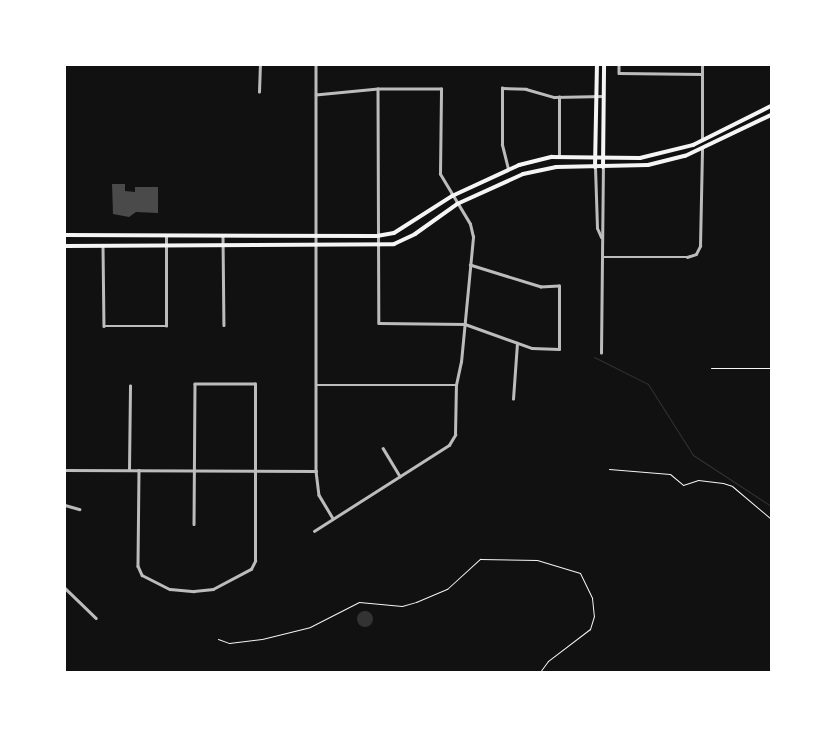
<!DOCTYPE html>
<html>
<head>
<meta charset="utf-8">
<style>
  body { margin:0 }
  #map { position:relative; width:836px; height:737px; overflow:hidden; background:#111; font-family:"IBM Plex Sans",sans-serif }
  div>[style] { position:absolute }
  .water>* { inset:0; background:#333 }
  .round { border-radius:50% }
  .stream>* { height:1px; margin:-0.5px; padding:0 0.5px; transform-origin:0.5px; border-radius:0.5px; background:#333 }
  .building>* { inset:0; background:#4a4a4a }
  .path>* { height:1px; margin:-0.5px; padding:0 0.5px; transform-origin:0.5px; border-radius:0.5px; background:#f5f5f5 }
  .minor>* { height:2.5px; margin:-1.25px; padding:0 1.25px; transform-origin:1.25px; border-radius:1.25px; background:#bcbcbc }
  .tertiary>* { height:3px; margin:-1.5px; padding:0 1.5px; transform-origin:1.5px; border-radius:1.5px; background:#bcbcbc }
  .secondary>* { height:4px; margin:-2px; padding:0 2px; transform-origin:2px; border-radius:2px; background:#f5f5f5 }
  span { translate:-50% -50%; white-space:nowrap; text-align:center; line-height:1.15; -webkit-text-stroke:5px #fff; paint-order:stroke }
  .frame { position:absolute; inset:0; border:66px solid #fff; pointer-events:none }
</style>
</head>
<body>
<div id="map">
  <div class="water">
    <i class="round" style="left:357px;top:611px;width:16px;height:16px"></i>
  </div>
  <div class="stream">
    <i style="left:594px;top:357px;width:60px;rotate:26.6deg"></i>
    <i style="left:648px;top:384px;width:84px;rotate:57.6deg"></i>
    <i style="left:693px;top:455px;width:93px;rotate:33.2deg"></i>
  </div>
  <div class="building">
    <i style="clip-path:polygon(112px 184px,125px 184px,125px 191px,135px 192px,135px 187px,158px 187px,158px 213px,136px 212px,129px 217px,113px 214px)"></i>
  </div>
  <div class="path">
    <i style="left:711px;top:368px;width:60px"></i>
    <i style="left:609px;top:469px;width:61px;rotate:4.7deg"></i>
    <i style="left:670px;top:474px;width:17px;rotate:40deg"></i>
    <i style="left:683px;top:485px;width:16px;rotate:-18deg"></i>
    <i style="left:698px;top:480px;width:25px;rotate:7deg"></i>
    <i style="left:723px;top:483px;width:9px;rotate:18deg"></i>
    <i style="left:732px;top:486px;width:51px;rotate:40.2deg"></i>
    <i style="left:218px;top:639px;width:12px;rotate:20deg"></i>
    <i style="left:229px;top:643px;width:33px;rotate:-7deg"></i>
    <i style="left:262px;top:639px;width:49px;rotate:-14deg"></i>
    <i style="left:310px;top:627px;width:55px;rotate:-27deg"></i>
    <i style="left:359px;top:602px;width:43px;rotate:5.3deg"></i>
    <i style="left:402px;top:606px;width:15px;rotate:-16deg"></i>
    <i style="left:416px;top:602px;width:34px;rotate:-23deg"></i>
    <i style="left:447px;top:589px;width:45px;rotate:-42.3deg"></i>
    <i style="left:480px;top:559px;width:57px;rotate:1deg"></i>
    <i style="left:537px;top:560px;width:45px;rotate:16.8deg"></i>
    <i style="left:580px;top:573px;width:28px;rotate:64deg"></i>
    <i style="left:592px;top:598px;width:18px;rotate:84deg"></i>
    <i style="left:594px;top:616px;width:14px;rotate:107deg"></i>
    <i style="left:590px;top:629px;width:53px;rotate:142.7deg"></i>
    <i style="left:548px;top:661px;width:14px;rotate:126deg"></i>
  </div>
  <div class="minor">
    <i style="left:316px;top:65px;width:406px;rotate:90deg"></i>
    <i style="left:316px;top:471px;width:24px;rotate:83deg"></i>
    <i style="left:319px;top:495px;width:27px;rotate:59deg"></i>
    <i style="left:619px;top:65px;width:8px;rotate:90deg"></i>
    <i style="left:619px;top:73px;width:83px;rotate:0.7deg"></i>
    <i style="left:378px;top:89px;width:234px;rotate:89.8deg"></i>
    <i style="left:379px;top:323px;width:86px;rotate:0.7deg"></i>
    <i style="left:465px;top:324px;width:71px;rotate:19.7deg"></i>
    <i style="left:532px;top:348px;width:27px;rotate:2deg"></i>
    <i style="left:559px;top:349px;width:63px;rotate:-90deg"></i>
    <i style="left:559px;top:286px;width:18px;rotate:177deg"></i>
    <i style="left:541px;top:287px;width:74px;rotate:-162.8deg"></i>
    <i style="left:259px;top:92px;width:27px;rotate:-88deg"></i>
    <i style="left:702px;top:140px;width:75px;rotate:-90deg"></i>
    <i style="left:559px;top:157px;width:60px;rotate:-90deg"></i>
    <i style="left:508px;top:169px;width:25px;rotate:-104deg"></i>
    <i style="left:502px;top:145px;width:57px;rotate:-90deg"></i>
    <i style="left:502px;top:88px;width:24px;rotate:2deg"></i>
    <i style="left:526px;top:89px;width:29px;rotate:16deg"></i>
    <i style="left:554px;top:97px;width:49px;rotate:-1.2deg"></i>
    <i style="left:223px;top:236px;width:89px;rotate:89.4deg"></i>
    <i style="left:103px;top:246px;width:80px;rotate:89.3deg"></i>
    <i style="left:104px;top:326px;width:62px"></i>
    <i style="left:166px;top:326px;width:90px;rotate:-90deg"></i>
    <i style="left:601px;top:353px;width:96px;rotate:-89.4deg"></i>
    <i style="left:602px;top:257px;width:85px"></i>
    <i style="left:687px;top:257px;width:9px;rotate:-18deg"></i>
    <i style="left:696px;top:254px;width:9px;rotate:-63deg"></i>
    <i style="left:700px;top:246px;width:97px;rotate:-88.8deg"></i>
    <i style="left:317px;top:385px;width:139px"></i>
    <i style="left:513px;top:399px;width:56px;rotate:-85.9deg"></i>
    <i style="left:383px;top:448px;width:33px;rotate:59deg"></i>
    <i style="left:65px;top:470px;width:251px;rotate:0.2deg"></i>
    <i style="left:129px;top:470px;width:84px;rotate:-89.3deg"></i>
    <i style="left:139px;top:470px;width:96px;rotate:90.6deg"></i>
    <i style="left:138px;top:566px;width:10px;rotate:66deg"></i>
    <i style="left:142px;top:575px;width:31px;rotate:27deg"></i>
    <i style="left:170px;top:589px;width:24px;rotate:5deg"></i>
    <i style="left:194px;top:591px;width:19px;rotate:-6deg"></i>
    <i style="left:213px;top:589px;width:43px;rotate:-27.8deg"></i>
    <i style="left:251px;top:569px;width:9px;rotate:-63deg"></i>
    <i style="left:255px;top:561px;width:177px;rotate:-90deg"></i>
    <i style="left:255px;top:384px;width:60px;rotate:180deg"></i>
    <i style="left:195px;top:384px;width:140px;rotate:90.4deg"></i>
    <i style="left:65px;top:505px;width:15px;rotate:16deg"></i>
    <i style="left:314px;top:531px;width:160px;rotate:-32.5deg"></i>
    <i style="left:449px;top:445px;width:12px;rotate:-59deg"></i>
    <i style="left:455px;top:435px;width:50px;rotate:-88.9deg"></i>
    <i style="left:456px;top:385px;width:24px;rotate:-78deg"></i>
    <i style="left:461px;top:362px;width:126px;rotate:-84.5deg"></i>
    <i style="left:473px;top:237px;width:13px;rotate:-103deg"></i>
    <i style="left:470px;top:224px;width:58px;rotate:-121deg"></i>
    <i style="left:440px;top:174px;width:85px;rotate:-89.3deg"></i>
    <i style="left:441px;top:89px;width:63px;rotate:180deg"></i>
    <i style="left:378px;top:89px;width:62px;rotate:174.5deg"></i>
    <i style="left:65px;top:588px;width:43px;rotate:44.1deg"></i>
  </div>
  <div class="tertiary">
    <i style="left:595px;top:167px;width:61px;rotate:88.1deg"></i>
    <i style="left:597px;top:228px;width:10px;rotate:66deg"></i>
    <i style="left:602px;top:257px;width:90px;rotate:-89.4deg"></i>
  </div>
  <div class="secondary">
    <i style="left:595px;top:167px;width:102px;rotate:-88.9deg"></i>
    <i style="left:603px;top:167px;width:102px;rotate:-89.4deg"></i>
    <i style="left:65px;top:235px;width:312px;rotate:0.2deg"></i>
    <i style="left:377px;top:236px;width:17px;rotate:-10deg"></i>
    <i style="left:394px;top:233px;width:69px;rotate:-32.5deg"></i>
    <i style="left:452px;top:196px;width:74px;rotate:-24.8deg"></i>
    <i style="left:519px;top:165px;width:34px;rotate:-14deg"></i>
    <i style="left:552px;top:157px;width:88px;rotate:0.7deg"></i>
    <i style="left:640px;top:158px;width:55px;rotate:-13.8deg"></i>
    <i style="left:693px;top:145px;width:87px;rotate:-26.6deg"></i>
    <i style="left:65px;top:246px;width:329px;rotate:-0.3deg"></i>
    <i style="left:394px;top:244px;width:23px;rotate:-25deg"></i>
    <i style="left:415px;top:234px;width:52px;rotate:-35.5deg"></i>
    <i style="left:457px;top:204px;width:72px;rotate:-24.4deg"></i>
    <i style="left:523px;top:174px;width:34px;rotate:-12deg"></i>
    <i style="left:556px;top:167px;width:92px;rotate:-1.2deg"></i>
    <i style="left:648px;top:165px;width:38px;rotate:-14deg"></i>
    <i style="left:685px;top:156px;width:95px;rotate:-25.5deg"></i>
  </div>
  <div class="frame"></div>
</div>
</body>
</html>
